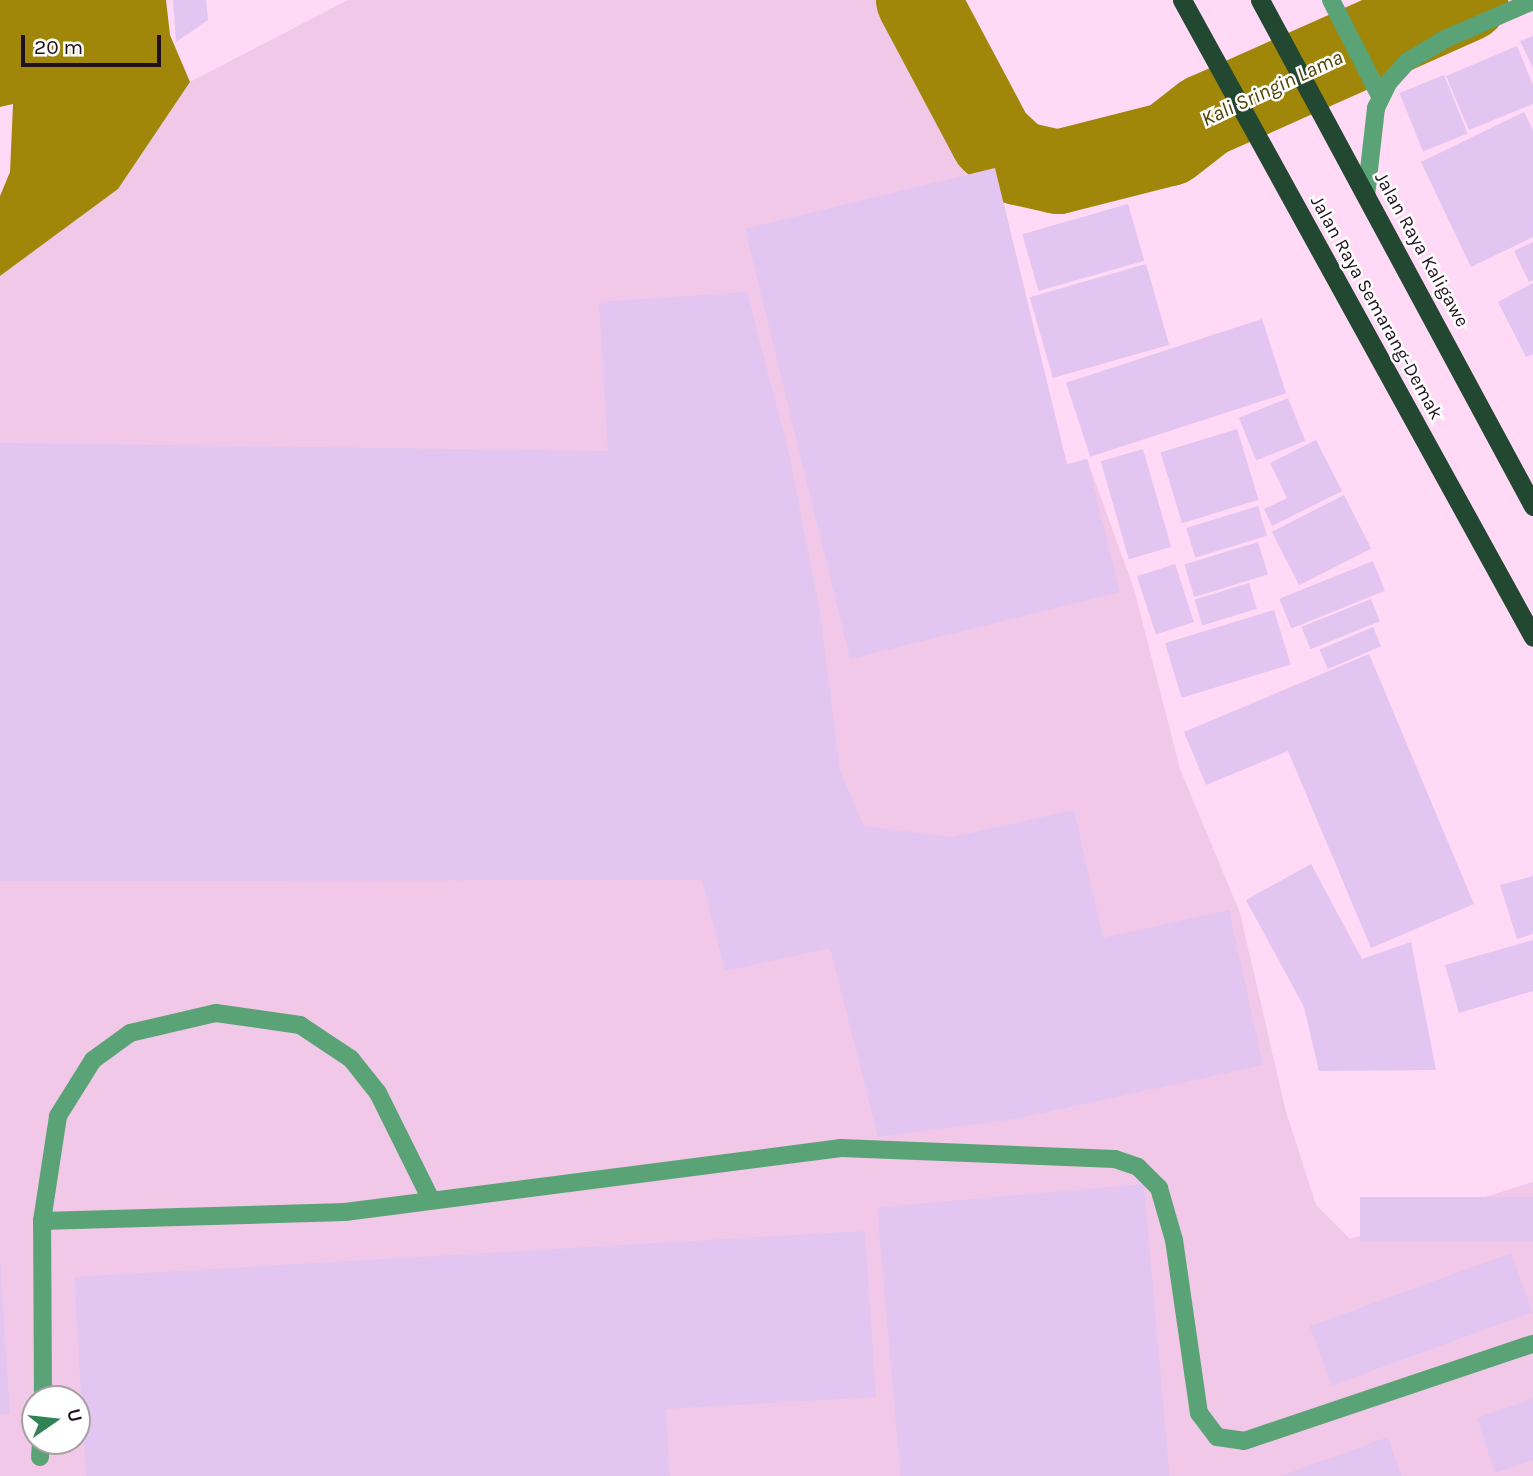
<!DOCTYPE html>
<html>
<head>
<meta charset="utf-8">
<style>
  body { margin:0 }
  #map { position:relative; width:1533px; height:1476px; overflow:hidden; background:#ffd9f5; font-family:Karla,sans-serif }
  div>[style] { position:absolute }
  .built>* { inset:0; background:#f1c8e7 }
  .water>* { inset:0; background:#a08709 }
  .river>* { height:84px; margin:-42px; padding:0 42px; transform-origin:42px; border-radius:42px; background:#a08709 }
  .building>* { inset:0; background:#e3c5f1; transform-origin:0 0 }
  .service>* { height:18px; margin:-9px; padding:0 9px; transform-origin:9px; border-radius:9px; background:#5aa377 }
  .minor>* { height:18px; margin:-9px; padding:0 9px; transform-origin:9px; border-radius:9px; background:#5aa377 }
  .trunk>* { height:19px; margin:-9.5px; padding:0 9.5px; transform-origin:9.5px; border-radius:9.5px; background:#224832 }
  span { translate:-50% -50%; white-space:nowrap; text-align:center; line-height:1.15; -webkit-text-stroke:5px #fff; paint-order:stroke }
  .street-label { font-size:19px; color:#20101c }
  .water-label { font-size:21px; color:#4f4205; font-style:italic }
  .north { position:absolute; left:21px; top:1385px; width:70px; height:70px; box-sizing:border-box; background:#fff; border:2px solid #a69fa4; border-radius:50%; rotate:76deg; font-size:19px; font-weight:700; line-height:28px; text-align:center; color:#20101c }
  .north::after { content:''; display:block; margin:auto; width:24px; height:32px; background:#318355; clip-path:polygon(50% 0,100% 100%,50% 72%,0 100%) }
  .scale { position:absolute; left:21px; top:35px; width:140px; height:32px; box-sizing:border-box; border:4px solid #20101c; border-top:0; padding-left:9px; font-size:21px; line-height:24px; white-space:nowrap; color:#20101c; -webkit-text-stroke:5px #fff; paint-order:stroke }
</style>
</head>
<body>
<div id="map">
  <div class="built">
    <i style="clip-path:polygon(evenodd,348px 0,911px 0,983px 152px,995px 168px,1067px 464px,1087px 459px,1134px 589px,1180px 769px,1240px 913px,1286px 1112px,1316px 1205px,1350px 1239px,1533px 1182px,1533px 1476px,0 1476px,0 276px,118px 189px,190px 82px,348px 0,35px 1399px,77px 1399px,77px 1441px,35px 1441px,35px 1399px)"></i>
  </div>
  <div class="water">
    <i style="clip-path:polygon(0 0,166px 0,170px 35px,190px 82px,118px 189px,0 276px,0 196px,10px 172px,13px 104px,0 107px)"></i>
  </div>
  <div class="river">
    <i style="left:918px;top:0;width:157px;rotate:62deg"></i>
    <i style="left:992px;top:139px;width:35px;rotate:43deg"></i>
    <i style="left:1018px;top:163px;width:41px;rotate:12.7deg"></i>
    <i style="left:1058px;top:172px;width:114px;rotate:-14.2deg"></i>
    <i style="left:1169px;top:144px;width:46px;rotate:-37.9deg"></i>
    <i style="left:1205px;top:116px;width:286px;rotate:-24deg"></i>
  </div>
  <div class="building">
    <i style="clip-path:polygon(173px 0,206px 0,208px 20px,176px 42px)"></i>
    <i style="clip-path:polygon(1533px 36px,1533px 68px,1520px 41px)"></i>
    <i style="clip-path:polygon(1517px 46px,1533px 85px,1533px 104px,1469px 130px,1446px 76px)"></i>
    <i style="left:1444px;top:75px;width:63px;height:48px;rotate:68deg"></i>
    <i style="clip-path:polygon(1524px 112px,1533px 131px,1533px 237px,1471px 267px,1421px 162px)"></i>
    <i style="clip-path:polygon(995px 168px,1067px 465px,1087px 459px,1120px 592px,850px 659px,745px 229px)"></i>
    <i style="left:1128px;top:204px;width:59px;height:110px;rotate:74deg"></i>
    <i style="clip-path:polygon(1533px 242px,1533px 280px,1529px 282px,1514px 251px)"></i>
    <i style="left:1146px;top:264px;width:84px;height:121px;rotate:74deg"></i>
    <i style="clip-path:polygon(1533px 283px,1533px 354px,1526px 357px,1498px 302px)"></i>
    <i style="clip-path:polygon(747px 292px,789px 454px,820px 612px,840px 771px,864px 826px,952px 837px,1074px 810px,1103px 938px,1229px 910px,1263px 1065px,1015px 1119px,878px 1137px,830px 948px,725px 971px,702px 880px,0 881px,0 443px,608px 451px,599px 302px)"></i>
    <i style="left:1262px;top:319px;width:78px;height:206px;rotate:72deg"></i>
    <i style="left:1288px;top:398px;width:46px;height:53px;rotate:68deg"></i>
    <i style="left:1237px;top:429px;width:74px;height:80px;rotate:73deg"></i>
    <i style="clip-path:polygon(1316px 440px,1342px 491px,1272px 526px,1264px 509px,1287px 498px,1270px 463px)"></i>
    <i style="left:1143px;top:449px;width:102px;height:44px;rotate:74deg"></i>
    <i style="left:1344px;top:495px;width:60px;height:81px;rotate:63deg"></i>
    <i style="left:1258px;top:506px;width:31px;height:75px;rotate:73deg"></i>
    <i style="left:1258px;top:542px;width:34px;height:77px;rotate:73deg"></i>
    <i style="left:1373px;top:561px;width:32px;height:101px;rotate:68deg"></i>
    <i style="left:1175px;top:564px;width:61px;height:40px;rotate:72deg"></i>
    <i style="left:1249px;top:583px;width:27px;height:57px;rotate:73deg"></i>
    <i style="left:1371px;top:599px;width:24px;height:75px;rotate:68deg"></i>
    <i style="left:1274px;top:610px;width:57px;height:114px;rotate:73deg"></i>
    <i style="left:1373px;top:627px;width:21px;height:58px;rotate:67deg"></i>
    <i style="clip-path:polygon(1369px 654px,1474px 904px,1371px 948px,1288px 751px,1206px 785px,1184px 732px)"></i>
    <i style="clip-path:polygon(1311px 864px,1362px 959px,1411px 942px,1436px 1070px,1319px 1071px,1304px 1007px,1246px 900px)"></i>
    <i style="clip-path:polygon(1533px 876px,1533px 934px,1517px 939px,1500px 885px)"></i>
    <i style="clip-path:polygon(1533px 940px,1533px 991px,1459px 1013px,1445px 965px)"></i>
    <i style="left:1144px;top:1184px;width:293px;height:268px;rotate:85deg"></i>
    <i style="left:1533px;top:1197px;width:45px;height:173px;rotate:90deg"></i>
    <i style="clip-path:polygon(865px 1231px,876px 1397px,666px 1409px,670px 1476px,86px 1476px,74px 1277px)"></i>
    <i style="left:1511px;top:1253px;width:63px;height:214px;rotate:70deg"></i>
    <i style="clip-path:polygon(0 1259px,10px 1414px,0 1414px)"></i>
    <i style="clip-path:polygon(1533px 1399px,1533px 1460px,1495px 1473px,1477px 1418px)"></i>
    <i style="clip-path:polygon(1388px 1437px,1401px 1476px,1281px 1476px)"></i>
  </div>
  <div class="service">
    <i style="left:42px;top:1221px;width:106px;rotate:-81.3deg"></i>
    <i style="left:58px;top:1116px;width:66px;rotate:-58deg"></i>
    <i style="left:93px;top:1060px;width:46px;rotate:-36.1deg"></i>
    <i style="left:130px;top:1033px;width:88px;rotate:-13.1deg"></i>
    <i style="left:216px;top:1013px;width:85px;rotate:8.1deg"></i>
    <i style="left:300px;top:1025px;width:61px;rotate:33.7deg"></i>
    <i style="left:351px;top:1059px;width:43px;rotate:51.5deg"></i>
    <i style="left:378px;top:1093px;width:119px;rotate:63.6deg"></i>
    <i style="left:43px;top:1399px;width:178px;rotate:-90.3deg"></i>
    <i style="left:42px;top:1221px;width:303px;rotate:-1.7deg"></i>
    <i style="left:345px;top:1212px;width:500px;rotate:-7.35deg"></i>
    <i style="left:841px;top:1148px;width:274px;rotate:2.3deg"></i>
    <i style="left:1115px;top:1159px;width:24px;rotate:19deg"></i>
    <i style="left:1138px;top:1167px;width:30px;rotate:45deg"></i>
    <i style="left:1159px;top:1188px;width:54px;rotate:73.9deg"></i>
    <i style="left:1174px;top:1240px;width:175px;rotate:81.8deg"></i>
    <i style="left:1199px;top:1413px;width:30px;rotate:53deg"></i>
    <i style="left:1217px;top:1437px;width:27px;rotate:8deg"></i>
    <i style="left:1244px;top:1441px;width:305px;rotate:-18.6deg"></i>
    <i style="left:40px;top:1457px;width:16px;rotate:-86deg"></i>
  </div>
  <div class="minor">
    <i style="left:1331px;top:0;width:108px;rotate:63deg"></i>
    <i style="left:1366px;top:196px;width:89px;rotate:-83.5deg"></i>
    <i style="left:1376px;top:108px;width:28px;rotate:-64deg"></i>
    <i style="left:1388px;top:83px;width:28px;rotate:-48deg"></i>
    <i style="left:1407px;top:62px;width:44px;rotate:-31.2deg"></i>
    <i style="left:1445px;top:39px;width:96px;rotate:-23.4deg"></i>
  </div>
  <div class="trunk">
    <i style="left:1182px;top:0;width:727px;rotate:61.14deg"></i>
    <i style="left:1260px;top:0;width:575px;rotate:61.65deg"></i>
  </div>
  <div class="street-label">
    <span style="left:1421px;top:250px;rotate:61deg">Jalan Raya Kaligawe</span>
    <span style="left:1376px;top:308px;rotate:61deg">Jalan Raya Semarang-Demak</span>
  </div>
  <div class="water-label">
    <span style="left:1272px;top:88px;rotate:-25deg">Kali Sringin Lama</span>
  </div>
  <div class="north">U</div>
  <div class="scale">20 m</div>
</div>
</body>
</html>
